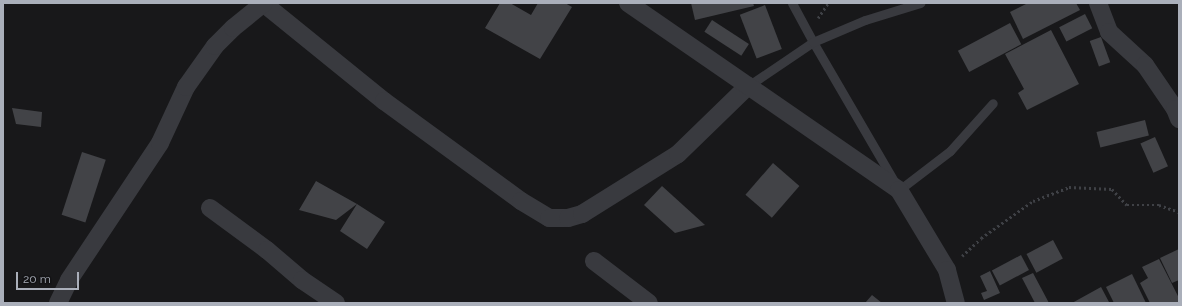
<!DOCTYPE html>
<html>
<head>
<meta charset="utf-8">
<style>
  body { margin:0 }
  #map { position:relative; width:1182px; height:306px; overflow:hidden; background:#18181a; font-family:Raleway,sans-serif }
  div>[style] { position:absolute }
  .building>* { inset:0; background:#424347; transform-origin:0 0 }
  .path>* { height:2.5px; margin-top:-1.25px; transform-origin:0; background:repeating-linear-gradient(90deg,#3f4146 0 2px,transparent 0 5px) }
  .lane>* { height:9px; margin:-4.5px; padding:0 4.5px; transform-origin:4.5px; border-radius:4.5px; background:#393a3f }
  .street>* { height:18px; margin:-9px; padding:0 9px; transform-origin:9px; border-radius:9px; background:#393a3f }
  span { translate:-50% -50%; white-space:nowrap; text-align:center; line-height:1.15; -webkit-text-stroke:3px #131315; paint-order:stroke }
  .frame { position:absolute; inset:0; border:4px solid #aaafba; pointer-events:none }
  .scale { position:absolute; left:16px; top:272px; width:63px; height:18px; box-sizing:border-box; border:2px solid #aaafba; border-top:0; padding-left:5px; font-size:12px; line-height:14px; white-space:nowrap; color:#aaafba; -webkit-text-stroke:3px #131315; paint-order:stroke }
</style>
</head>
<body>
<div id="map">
  <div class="building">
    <i style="clip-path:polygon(500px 3px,510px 3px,531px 15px,538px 3px,565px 3px,572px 7px,540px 59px,485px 28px)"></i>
    <i style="clip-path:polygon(691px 3px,753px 3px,754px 6px,695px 20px)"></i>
    <i style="clip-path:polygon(1028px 3px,1076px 3px,1080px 10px,1023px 39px,1010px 12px)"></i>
    <i style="left:765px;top:5px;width:47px;height:27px;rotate:69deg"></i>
    <i style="left:1085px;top:14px;width:16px;height:29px;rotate:63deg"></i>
    <i style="left:712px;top:20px;width:44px;height:14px;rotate:33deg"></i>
    <i style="left:1010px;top:23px;width:24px;height:59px;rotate:62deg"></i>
    <i style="clip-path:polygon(1051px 30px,1079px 84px,1027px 110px,1018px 93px,1024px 89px,1005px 54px)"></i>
    <i style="left:1101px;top:37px;width:27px;height:12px;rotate:70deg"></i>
    <i style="clip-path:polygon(12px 108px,42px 112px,41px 127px,16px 124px)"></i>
    <i style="left:1145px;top:120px;width:16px;height:50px;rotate:76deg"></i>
    <i style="left:1155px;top:137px;width:32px;height:16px;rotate:66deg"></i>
    <i style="left:82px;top:152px;width:25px;height:66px;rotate:18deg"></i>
    <i style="left:773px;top:163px;width:35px;height:42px;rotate:41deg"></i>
    <i style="clip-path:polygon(316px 181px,357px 204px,385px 222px,367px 249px,340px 231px,357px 204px,336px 220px,299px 210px)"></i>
    <i style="clip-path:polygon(662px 186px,705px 225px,675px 233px,644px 205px)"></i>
    <i style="left:1053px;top:240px;width:21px;height:30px;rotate:62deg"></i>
    <i style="clip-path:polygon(1179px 249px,1179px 280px,1172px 283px,1160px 258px)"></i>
    <i style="left:1021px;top:255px;width:17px;height:33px;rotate:62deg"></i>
    <i style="clip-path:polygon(1159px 259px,1179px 298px,1178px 303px,1150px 303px,1140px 283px,1148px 278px,1142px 267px)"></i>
    <i style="clip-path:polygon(990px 271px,1000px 293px,984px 300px,981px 293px,987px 291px,980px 276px)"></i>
    <i style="clip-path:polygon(1033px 273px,1049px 303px,1035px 303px,1022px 278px)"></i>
    <i style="clip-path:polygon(1132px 274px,1146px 303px,1114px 303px,1106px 287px)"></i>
    <i style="clip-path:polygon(1101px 287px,1109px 302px,1072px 303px)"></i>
    <i style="clip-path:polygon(872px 295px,882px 303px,865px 303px)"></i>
  </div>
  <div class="path">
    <i style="left:818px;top:18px;width:18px;rotate:-56deg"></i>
    <i style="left:962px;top:256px;width:26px;rotate:-43deg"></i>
    <i style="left:981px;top:238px;width:64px;rotate:-35.4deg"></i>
    <i style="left:1033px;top:201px;width:39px;rotate:-21deg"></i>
    <i style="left:1069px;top:187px;width:43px;rotate:2.7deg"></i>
    <i style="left:1112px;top:189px;width:22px;rotate:47deg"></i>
    <i style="left:1127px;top:205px;width:32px"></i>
    <i style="left:1159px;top:205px;width:21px;rotate:19deg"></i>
  </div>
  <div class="lane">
    <i style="left:792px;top:3px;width:44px;rotate:61.7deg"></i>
    <i style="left:813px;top:42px;width:171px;rotate:59.8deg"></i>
    <i style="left:899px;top:190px;width:64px;rotate:-37.4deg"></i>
    <i style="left:950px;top:151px;width:64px;rotate:-48.1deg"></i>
    <i style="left:748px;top:86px;width:78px;rotate:-34.1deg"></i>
    <i style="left:813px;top:42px;width:56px;rotate:-22.9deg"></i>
    <i style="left:865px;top:20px;width:58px;rotate:-17.2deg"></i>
  </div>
  <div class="street">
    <i style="left:263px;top:3px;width:156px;rotate:39deg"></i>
    <i style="left:384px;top:101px;width:170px;rotate:36.1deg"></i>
    <i style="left:521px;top:201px;width:33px;rotate:31deg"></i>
    <i style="left:549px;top:218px;width:19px"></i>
    <i style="left:568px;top:218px;width:15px;rotate:-16deg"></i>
    <i style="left:582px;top:214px;width:113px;rotate:-32deg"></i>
    <i style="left:678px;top:154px;width:98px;rotate:-44.2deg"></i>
    <i style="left:628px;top:3px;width:329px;rotate:34.6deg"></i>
    <i style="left:899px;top:190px;width:93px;rotate:59deg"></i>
    <i style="left:947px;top:270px;width:34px;rotate:75deg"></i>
    <i style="left:1098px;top:3px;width:31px;rotate:69deg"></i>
    <i style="left:1109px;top:32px;width:49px;rotate:42.5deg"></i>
    <i style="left:1145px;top:65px;width:53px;rotate:55.7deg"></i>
    <i style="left:1175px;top:109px;width:11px;rotate:68deg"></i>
    <i style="left:210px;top:208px;width:71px;rotate:36.4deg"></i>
    <i style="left:267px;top:250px;width:46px;rotate:40.6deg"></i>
    <i style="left:302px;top:280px;width:41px;rotate:34.1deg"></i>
    <i style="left:594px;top:261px;width:69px;rotate:37.4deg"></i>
    <i style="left:58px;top:303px;width:25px;rotate:-64deg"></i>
    <i style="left:69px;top:280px;width:164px;rotate:-56.4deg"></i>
    <i style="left:160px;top:143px;width:62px;rotate:-65.1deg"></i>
    <i style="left:186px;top:87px;width:50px;rotate:-54.7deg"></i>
    <i style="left:215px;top:46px;width:25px;rotate:-45deg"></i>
    <i style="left:233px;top:28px;width:40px;rotate:-39deg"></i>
  </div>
  <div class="frame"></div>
  <div class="scale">20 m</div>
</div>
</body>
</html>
